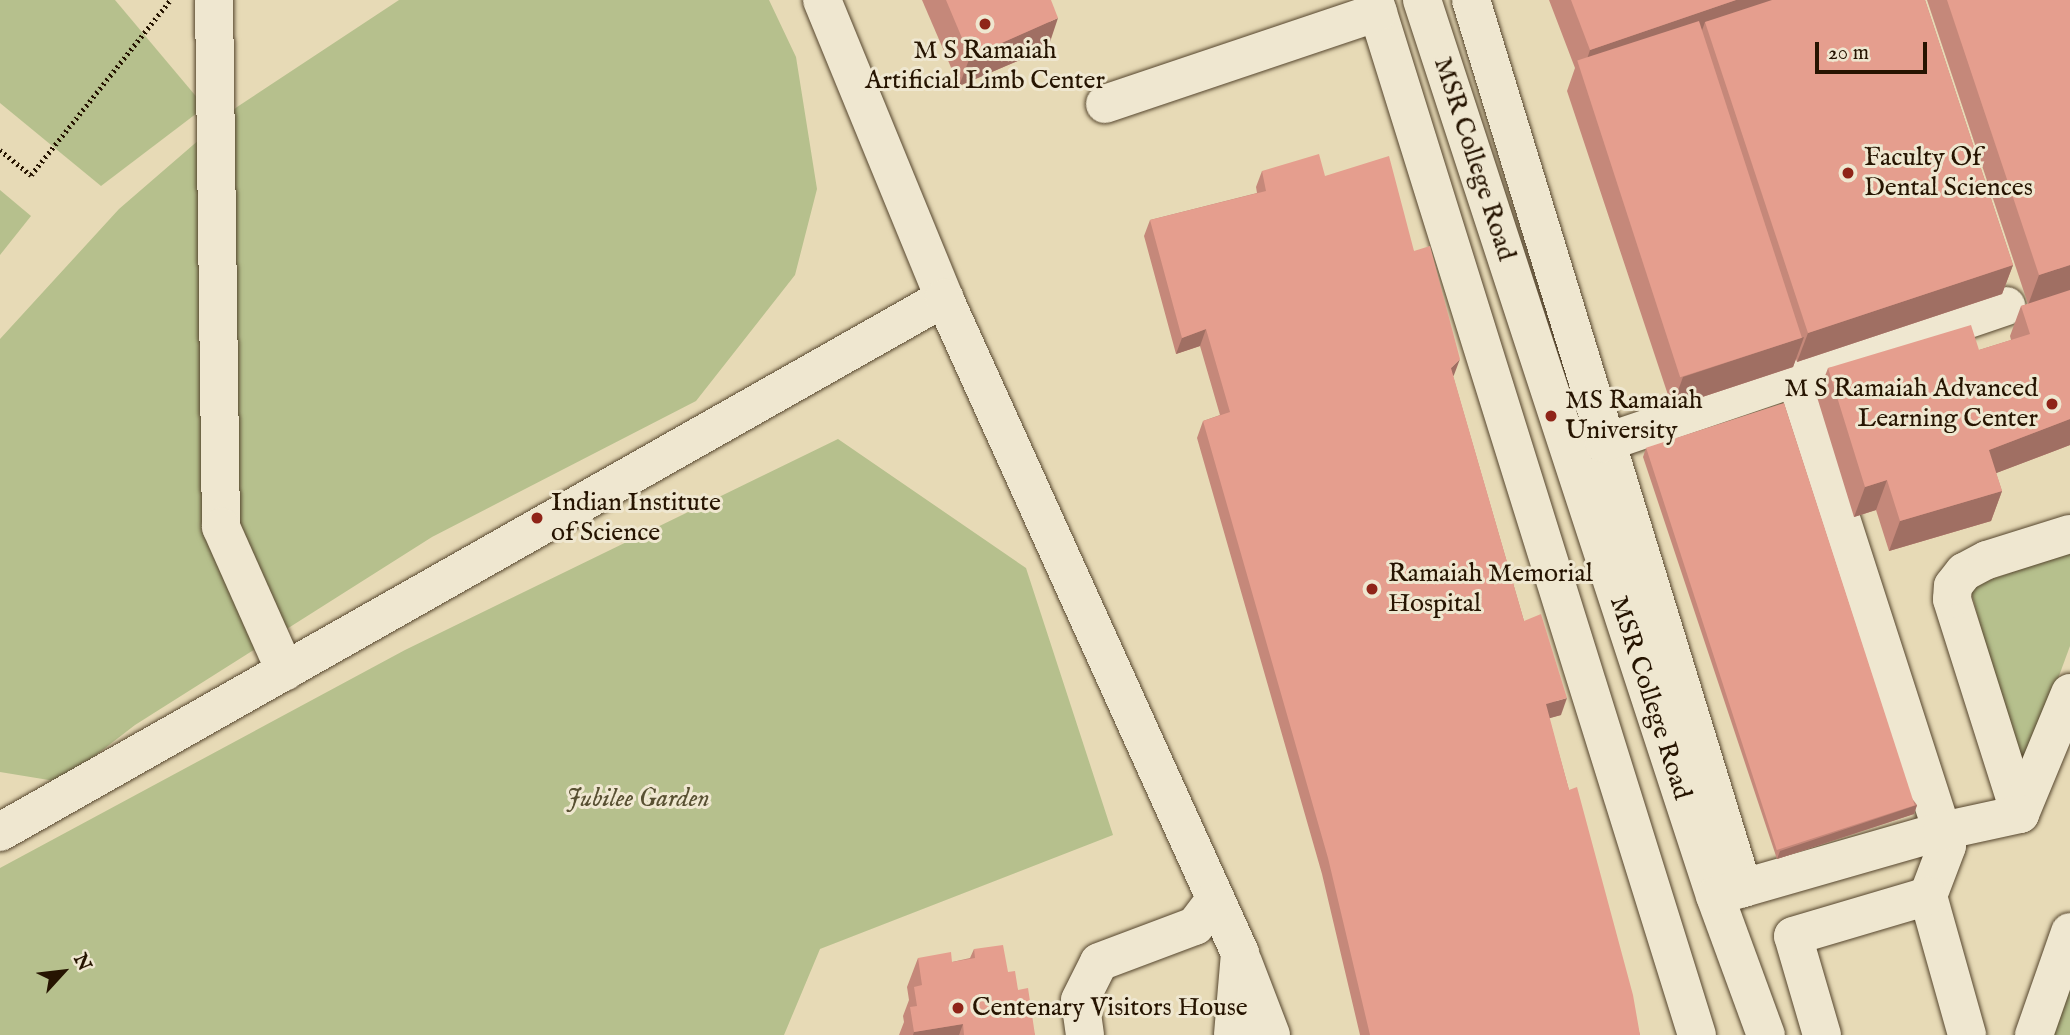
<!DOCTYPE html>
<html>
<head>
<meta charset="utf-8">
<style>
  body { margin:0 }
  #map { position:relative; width:2070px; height:1035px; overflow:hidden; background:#e7dab6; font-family:"IM FELL English",serif }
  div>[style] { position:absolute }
  .green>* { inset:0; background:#b6c08d }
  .path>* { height:4.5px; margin-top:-2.25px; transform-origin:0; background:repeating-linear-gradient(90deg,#261401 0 2px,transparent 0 5.5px) }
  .roads { filter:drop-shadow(0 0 2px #56462e) drop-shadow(0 0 2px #56462e) }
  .minor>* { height:38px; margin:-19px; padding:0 19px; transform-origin:19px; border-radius:19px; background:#efe7d0 }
  .wall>* { inset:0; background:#c5887a }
  .shaded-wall>* { inset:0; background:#a06f63 }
  .building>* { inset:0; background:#e59e8e; transform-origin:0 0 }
  .dots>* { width:19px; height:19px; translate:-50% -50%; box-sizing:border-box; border:4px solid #efe7d0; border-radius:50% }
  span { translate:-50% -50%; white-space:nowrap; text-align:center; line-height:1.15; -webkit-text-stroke:6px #efe7d0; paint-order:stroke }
  .poi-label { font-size:26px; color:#261401 }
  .left { translate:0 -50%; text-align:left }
  .right { translate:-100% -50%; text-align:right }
  .street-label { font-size:26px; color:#261401 }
  .park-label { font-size:26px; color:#585032; font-style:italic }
  .north { position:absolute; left:28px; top:937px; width:70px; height:70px; -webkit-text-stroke:5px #efe7d0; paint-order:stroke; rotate:63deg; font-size:19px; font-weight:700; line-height:28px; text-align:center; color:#261401 }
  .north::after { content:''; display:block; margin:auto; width:24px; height:32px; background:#261401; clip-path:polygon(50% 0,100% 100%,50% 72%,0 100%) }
  .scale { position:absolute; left:1815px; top:42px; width:112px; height:32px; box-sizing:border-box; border:4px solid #261401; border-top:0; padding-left:9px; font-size:21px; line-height:24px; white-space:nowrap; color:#261401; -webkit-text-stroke:5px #efe7d0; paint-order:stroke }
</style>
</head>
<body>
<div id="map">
  <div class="green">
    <i style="clip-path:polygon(0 0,115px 0,205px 107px,101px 186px,0 103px)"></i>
    <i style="clip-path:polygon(399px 0,769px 0,796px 57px,817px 189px,795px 275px,696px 401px,432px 537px,135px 725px,61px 782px,0 772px,0 339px,119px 209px,237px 107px)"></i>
    <i style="clip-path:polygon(0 190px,31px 216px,0 255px)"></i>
    <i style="clip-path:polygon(838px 439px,1026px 568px,1113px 835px,820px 949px,784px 1035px,0 1035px,0 868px,405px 650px)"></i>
    <i style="clip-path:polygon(2070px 552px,2070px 646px,2021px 779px,1970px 587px)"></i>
    <i style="clip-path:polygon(2070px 988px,2070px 1035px,2047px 1035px)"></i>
  </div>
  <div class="path">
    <i style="left:0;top:150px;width:40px;rotate:39deg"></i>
    <i style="left:31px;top:175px;width:223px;rotate:-51.5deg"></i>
  </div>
  <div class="roads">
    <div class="minor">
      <i style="left:214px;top:0;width:527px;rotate:89.24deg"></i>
      <i style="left:221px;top:527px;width:158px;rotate:66deg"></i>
      <i style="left:822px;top:0;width:322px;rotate:67.7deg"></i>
      <i style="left:1374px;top:0;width:1084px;rotate:72.67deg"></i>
      <i style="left:1422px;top:0;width:943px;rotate:71.89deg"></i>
      <i style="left:1715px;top:896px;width:148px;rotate:69.9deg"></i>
      <i style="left:1471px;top:0;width:929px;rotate:72.97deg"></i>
      <i style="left:1105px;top:104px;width:288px;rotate:-18.6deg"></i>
      <i style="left:1795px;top:376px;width:494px;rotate:72.1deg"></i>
      <i style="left:1947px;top:846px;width:53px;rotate:110.8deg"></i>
      <i style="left:1928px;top:896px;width:144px;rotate:74.3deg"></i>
      <i style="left:1604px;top:443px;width:425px;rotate:-18.8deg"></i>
      <i style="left:2020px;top:814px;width:225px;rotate:-107.6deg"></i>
      <i style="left:1952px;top:599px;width:13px;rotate:-86deg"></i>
      <i style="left:1953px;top:586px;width:18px;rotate:-52deg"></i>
      <i style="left:1964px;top:572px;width:26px;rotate:-28deg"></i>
      <i style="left:1987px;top:560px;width:87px;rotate:-17.4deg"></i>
      <i style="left:2020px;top:814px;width:131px;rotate:-67.5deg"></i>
      <i style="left:0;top:832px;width:1085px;rotate:-29.5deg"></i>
      <i style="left:944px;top:298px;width:719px;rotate:65.68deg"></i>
      <i style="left:1240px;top:953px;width:82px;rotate:94.9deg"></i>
      <i style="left:1719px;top:895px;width:232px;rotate:-16deg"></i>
      <i style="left:1942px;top:831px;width:80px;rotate:-12.3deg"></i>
      <i style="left:1243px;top:962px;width:78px;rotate:69deg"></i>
      <i style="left:1085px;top:1035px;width:35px;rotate:-98deg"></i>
      <i style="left:1080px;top:1000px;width:42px;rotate:-63.4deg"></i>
      <i style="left:1099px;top:962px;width:103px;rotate:-20.6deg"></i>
      <i style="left:1195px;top:926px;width:34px;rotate:-53deg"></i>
      <i style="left:1822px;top:1035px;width:103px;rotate:-106.3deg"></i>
      <i style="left:1793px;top:936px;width:141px;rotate:-16.5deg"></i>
      <i style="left:2034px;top:1035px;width:109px;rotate:-70.7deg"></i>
    </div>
  </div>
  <div class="wall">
    <i style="clip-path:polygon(922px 0,1051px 0,1048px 48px,959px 86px)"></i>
    <i style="clip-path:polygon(1549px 0,1925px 0,2013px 265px,2002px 294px,1797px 362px,1796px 359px,1793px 367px,1672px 407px,1567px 91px,1575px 68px)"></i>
    <i style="clip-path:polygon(1927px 0,2070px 0,2070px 445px,1996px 473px,2002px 491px,1991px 521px,1889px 551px,1876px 510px,1854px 517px,1817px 397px,1828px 368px,1979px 350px,2011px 340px,2010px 336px,2021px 306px,2028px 304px)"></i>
    <i style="clip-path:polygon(1262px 171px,1325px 176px,1414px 251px,1454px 375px,1453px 376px,1524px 621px,1561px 715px,1549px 718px,1569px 790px,1640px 1035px,1360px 1035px,1322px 874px,1197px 438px,1203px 421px,1220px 415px,1200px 346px,1176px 354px,1144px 236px,1150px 220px,1257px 193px,1256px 187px)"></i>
    <i style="clip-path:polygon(1646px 448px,1917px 805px,1914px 814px,1777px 859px,1643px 457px)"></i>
    <i style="clip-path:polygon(974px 949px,1008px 972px,1018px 990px,1035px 1035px,899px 1035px,904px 1022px,903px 1016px,909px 1000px,907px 987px,918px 958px,952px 962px,970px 958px)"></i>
  </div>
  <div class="shaded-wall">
    <i style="clip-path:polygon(1736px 0,1811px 0,1705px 22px,1699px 39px,1582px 74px,1590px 50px)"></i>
    <i style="clip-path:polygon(1058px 18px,1048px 48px,959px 86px,970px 57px)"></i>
    <i style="clip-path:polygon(2013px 265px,2002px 294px,1797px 362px,1808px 333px)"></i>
    <i style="clip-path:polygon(2070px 265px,2070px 291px,2028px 305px,2039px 275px)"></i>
    <i style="clip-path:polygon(1206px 329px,1200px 346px,1176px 354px,1182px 338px)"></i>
    <i style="clip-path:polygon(1804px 337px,1793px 367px,1672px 407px,1683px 377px)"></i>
    <i style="clip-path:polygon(1460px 359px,1454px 375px,1445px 384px,1451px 368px)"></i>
    <i style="clip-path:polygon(2070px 419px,2070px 445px,1978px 480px,1989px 450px)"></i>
    <i style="clip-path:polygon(1887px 480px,1876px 510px,1854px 517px,1865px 487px)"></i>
    <i style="clip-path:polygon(2002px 491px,1991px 521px,1889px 551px,1900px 521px)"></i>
    <i style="clip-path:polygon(1567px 698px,1561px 715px,1540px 721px,1546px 704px)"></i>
    <i style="clip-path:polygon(1917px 805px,1914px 814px,1777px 859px,1780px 851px)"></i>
    <i style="clip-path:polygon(963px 1024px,959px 1035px,913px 1035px,914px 1032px)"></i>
  </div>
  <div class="building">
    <i style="clip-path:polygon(946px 0,1051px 0,1058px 18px,970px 57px)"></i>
    <i style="clip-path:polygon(1571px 0,1736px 0,1590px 50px)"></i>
    <i style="clip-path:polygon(1772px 0,1925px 0,2013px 265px,1808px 333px,1705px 22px)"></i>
    <i style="clip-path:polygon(1947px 0,2070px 0,2070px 265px,2039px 275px)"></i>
    <i style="left:1699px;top:21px;width:333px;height:128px;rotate:72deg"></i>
    <i style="clip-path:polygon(1319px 154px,1325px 176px,1389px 156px,1414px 251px,1430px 246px,1460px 359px,1451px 368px,1524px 621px,1541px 614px,1567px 698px,1546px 704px,1569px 790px,1577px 787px,1633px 995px,1640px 1035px,1370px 1035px,1328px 858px,1203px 421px,1230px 412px,1206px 329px,1182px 338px,1150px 220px,1266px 191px,1262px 171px)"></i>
    <i style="clip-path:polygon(2070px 290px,2070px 419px,1989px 450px,2002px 491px,1900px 521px,1887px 480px,1865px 487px,1828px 368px,1971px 325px,1979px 350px,2030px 334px,2021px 306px)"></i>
    <i style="left:1784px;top:403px;width:423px;height:145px;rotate:72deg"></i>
    <i style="clip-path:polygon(1003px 945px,1008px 972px,1015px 971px,1018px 990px,1028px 988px,1035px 1035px,964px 1035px,963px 1024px,914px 1032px,910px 1007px,917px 1006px,914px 987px,922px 985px,918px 958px,951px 952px,952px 962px,975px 958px,974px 949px)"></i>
  </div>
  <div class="dots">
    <i style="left:985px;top:24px;background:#8f2418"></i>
    <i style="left:1848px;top:173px;background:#8f2418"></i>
    <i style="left:2052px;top:404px;background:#8f2418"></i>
    <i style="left:1551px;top:416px;background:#8f2418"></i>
    <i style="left:537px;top:518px;background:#8f2418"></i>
    <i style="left:1372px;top:589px;background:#8f2418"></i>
    <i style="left:958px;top:1008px;background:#8f2418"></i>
  </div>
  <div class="poi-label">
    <span style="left:985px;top:66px">M S Ramaiah<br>Artificial Limb Center</span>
    <span class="left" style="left:1864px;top:173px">Faculty Of<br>Dental Sciences</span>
    <span class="right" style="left:2038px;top:404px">M S Ramaiah Advanced<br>Learning Center</span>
    <span class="left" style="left:1565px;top:416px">MS Ramaiah<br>University</span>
    <span class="left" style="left:551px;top:518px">Indian Institute<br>of Science</span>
    <span class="left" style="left:1388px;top:589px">Ramaiah Memorial<br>Hospital</span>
    <span class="left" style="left:972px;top:1008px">Centenary Visitors House</span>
  </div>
  <div class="street-label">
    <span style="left:1474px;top:159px;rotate:72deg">MSR College Road</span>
    <span style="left:1650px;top:698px;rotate:72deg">MSR College Road</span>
  </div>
  <div class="park-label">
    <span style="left:638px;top:799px">Jubilee Garden</span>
  </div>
  <div class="north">N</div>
  <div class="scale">20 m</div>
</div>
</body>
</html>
